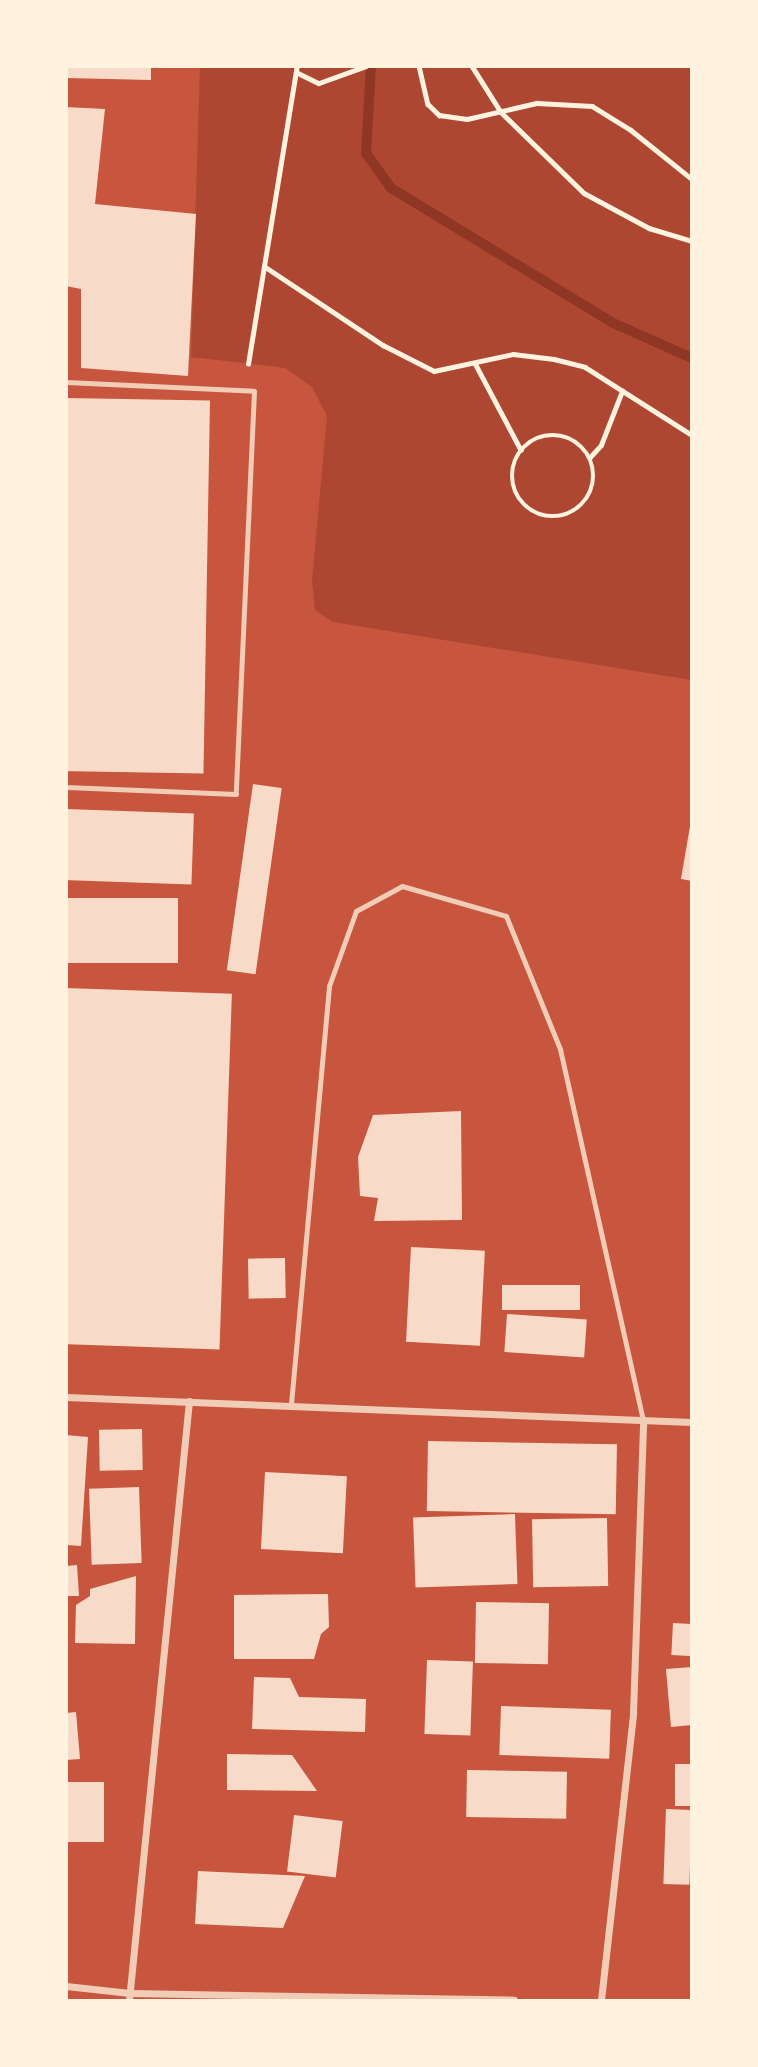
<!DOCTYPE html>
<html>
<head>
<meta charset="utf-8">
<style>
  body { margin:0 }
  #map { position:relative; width:758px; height:2067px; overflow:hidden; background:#c8553d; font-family:"DejaVu Sans",sans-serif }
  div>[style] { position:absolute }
  .green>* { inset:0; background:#ae4732 }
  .stream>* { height:10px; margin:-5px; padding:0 5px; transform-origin:5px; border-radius:5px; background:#8f3625 }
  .building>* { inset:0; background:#f7dbc8; transform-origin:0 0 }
  .path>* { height:4.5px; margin:-2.25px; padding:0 2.25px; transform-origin:2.25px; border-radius:2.25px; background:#fff3e0 }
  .path>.ring { margin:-2.25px; padding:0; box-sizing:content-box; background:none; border:4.5px solid #fff3e0; border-radius:50% }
  .service>* { height:5px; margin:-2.5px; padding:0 2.5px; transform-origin:2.5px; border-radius:2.5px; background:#f1ccb7 }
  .minor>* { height:7px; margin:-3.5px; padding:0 3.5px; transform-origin:3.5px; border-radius:3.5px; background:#f1ccb7 }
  span { translate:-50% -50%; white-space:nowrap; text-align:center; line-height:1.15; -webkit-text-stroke:6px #fff3e0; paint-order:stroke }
  .frame { position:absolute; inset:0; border:68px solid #fff3e0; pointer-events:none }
</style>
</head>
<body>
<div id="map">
  <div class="green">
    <i style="clip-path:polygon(200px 67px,691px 67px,691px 680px,333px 622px,315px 610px,312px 581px,327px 416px,312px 387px,285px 368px,191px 357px)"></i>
  </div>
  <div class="stream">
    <i style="left:371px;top:66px;width:87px;rotate:93.3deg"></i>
    <i style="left:366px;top:153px;width:43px;rotate:54.5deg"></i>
    <i style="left:391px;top:188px;width:260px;rotate:31.3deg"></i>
    <i style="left:613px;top:323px;width:86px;rotate:23.9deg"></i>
  </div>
  <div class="building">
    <i style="clip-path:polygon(66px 66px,151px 66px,151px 80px,66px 78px)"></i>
    <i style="clip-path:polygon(66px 107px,105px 109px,95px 204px,196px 214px,188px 376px,81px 368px,81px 289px,66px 286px)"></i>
    <i style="left:66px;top:398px;width:144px;height:373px;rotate:1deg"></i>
    <i style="left:253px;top:784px;width:29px;height:188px;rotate:8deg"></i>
    <i style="left:66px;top:809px;width:128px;height:71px;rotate:2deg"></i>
    <i style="clip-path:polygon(690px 826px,692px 826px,692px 881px,681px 879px)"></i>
    <i style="left:66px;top:898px;width:112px;height:65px"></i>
    <i style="left:66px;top:988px;width:166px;height:356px;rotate:2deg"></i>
    <i style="clip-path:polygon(461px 1111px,462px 1220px,374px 1221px,378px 1198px,360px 1196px,358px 1157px,373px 1115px)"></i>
    <i style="left:411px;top:1247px;width:74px;height:95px;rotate:3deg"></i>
    <i style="left:285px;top:1258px;width:40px;height:37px;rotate:89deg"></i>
    <i style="left:580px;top:1285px;width:25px;height:78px;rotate:90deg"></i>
    <i style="left:507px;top:1314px;width:80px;height:38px;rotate:4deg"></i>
    <i style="left:142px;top:1429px;width:41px;height:43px;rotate:89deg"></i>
    <i style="clip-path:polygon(66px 1435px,88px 1437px,81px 1546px,66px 1545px)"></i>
    <i style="left:428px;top:1441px;width:189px;height:70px;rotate:1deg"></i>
    <i style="left:265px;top:1472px;width:82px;height:77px;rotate:3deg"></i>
    <i style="left:139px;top:1487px;width:76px;height:50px;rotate:88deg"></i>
    <i style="left:515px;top:1514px;width:70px;height:102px;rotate:88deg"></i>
    <i style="left:607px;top:1518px;width:68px;height:75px;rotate:89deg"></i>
    <i style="clip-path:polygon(77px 1565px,79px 1596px,66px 1596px,66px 1566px)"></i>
    <i style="clip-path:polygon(136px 1576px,135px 1644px,75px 1643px,76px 1605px,90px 1596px,90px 1589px)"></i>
    <i style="clip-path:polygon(328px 1594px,329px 1627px,321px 1634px,314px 1659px,234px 1659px,234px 1595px)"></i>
    <i style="left:476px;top:1602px;width:73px;height:61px;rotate:1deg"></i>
    <i style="left:673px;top:1623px;width:19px;height:32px;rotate:3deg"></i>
    <i style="left:427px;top:1660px;width:46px;height:74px;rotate:2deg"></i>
    <i style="clip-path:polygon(692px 1667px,692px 1725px,671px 1727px,666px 1669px)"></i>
    <i style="clip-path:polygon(254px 1677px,290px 1678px,299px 1697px,366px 1699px,365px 1732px,252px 1729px)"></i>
    <i style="left:501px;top:1706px;width:110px;height:49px;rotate:2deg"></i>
    <i style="clip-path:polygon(76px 1712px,80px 1759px,66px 1760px,66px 1713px)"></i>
    <i style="clip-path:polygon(227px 1754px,292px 1755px,317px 1791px,227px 1790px)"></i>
    <i style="left:675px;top:1764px;width:17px;height:42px"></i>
    <i style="left:467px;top:1770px;width:100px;height:47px;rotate:1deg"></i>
    <i style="left:66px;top:1782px;width:38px;height:60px"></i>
    <i style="left:666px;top:1809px;width:26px;height:75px;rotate:2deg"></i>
    <i style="left:294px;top:1815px;width:49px;height:57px;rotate:7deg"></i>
    <i style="clip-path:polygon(198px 1871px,305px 1876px,283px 1928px,195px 1924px)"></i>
  </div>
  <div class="path">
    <i style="left:419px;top:66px;width:39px;rotate:77deg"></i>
    <i style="left:428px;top:104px;width:16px;rotate:45deg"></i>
    <i style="left:439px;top:115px;width:28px;rotate:8deg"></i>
    <i style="left:467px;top:119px;width:72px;rotate:-12.9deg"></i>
    <i style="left:537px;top:103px;width:55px;rotate:3.1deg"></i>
    <i style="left:592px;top:106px;width:46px;rotate:31.6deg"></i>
    <i style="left:631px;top:130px;width:78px;rotate:38.8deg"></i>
    <i style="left:472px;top:66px;width:54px;rotate:57.8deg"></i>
    <i style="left:501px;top:112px;width:116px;rotate:44.3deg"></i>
    <i style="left:584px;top:193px;width:74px;rotate:28.3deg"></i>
    <i style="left:649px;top:228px;width:45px;rotate:16.8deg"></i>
    <i style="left:296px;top:72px;width:25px;rotate:26deg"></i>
    <i style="left:319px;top:83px;width:50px;rotate:-19.9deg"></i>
    <i style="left:264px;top:266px;width:143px;rotate:33.6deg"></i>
    <i style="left:383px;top:345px;width:57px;rotate:27deg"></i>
    <i style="left:434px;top:371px;width:81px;rotate:-12.1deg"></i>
    <i style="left:513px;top:354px;width:41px;rotate:7deg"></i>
    <i style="left:554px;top:359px;width:32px;rotate:14deg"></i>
    <i style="left:585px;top:367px;width:127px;rotate:32.4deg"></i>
    <i style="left:248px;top:364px;width:302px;rotate:-80.7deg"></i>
    <i style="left:476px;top:365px;width:96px;rotate:62.1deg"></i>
    <i class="ring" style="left:512px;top:435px;width:77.5px;height:77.5px"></i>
    <i style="left:590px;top:457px;width:16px;rotate:-47deg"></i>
    <i style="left:601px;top:445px;width:58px;rotate:-68.7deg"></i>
  </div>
  <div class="service">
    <i style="left:66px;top:382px;width:188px;rotate:2.7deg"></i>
    <i style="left:254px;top:391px;width:403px;rotate:92.6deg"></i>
    <i style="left:236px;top:794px;width:170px;rotate:-177.6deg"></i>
    <i style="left:291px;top:1404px;width:420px;rotate:-84.8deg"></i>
    <i style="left:329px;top:986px;width:80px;rotate:-70.2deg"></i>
    <i style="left:356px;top:911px;width:52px;rotate:-28.5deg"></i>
    <i style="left:402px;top:886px;width:108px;rotate:16.1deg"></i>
    <i style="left:506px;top:916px;width:144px;rotate:67.9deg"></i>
    <i style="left:560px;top:1049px;width:381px;rotate:77.4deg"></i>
  </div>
  <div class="minor">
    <i style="left:66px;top:1397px;width:626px;rotate:2.29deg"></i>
    <i style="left:66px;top:1986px;width:64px;rotate:6.2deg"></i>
    <i style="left:130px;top:1993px;width:384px;rotate:1deg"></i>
    <i style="left:129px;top:2000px;width:602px;rotate:-84.28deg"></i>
    <i style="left:601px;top:2000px;width:289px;rotate:-83.6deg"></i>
    <i style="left:633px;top:1713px;width:292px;rotate:-88deg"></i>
  </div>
  <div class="frame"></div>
</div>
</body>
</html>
